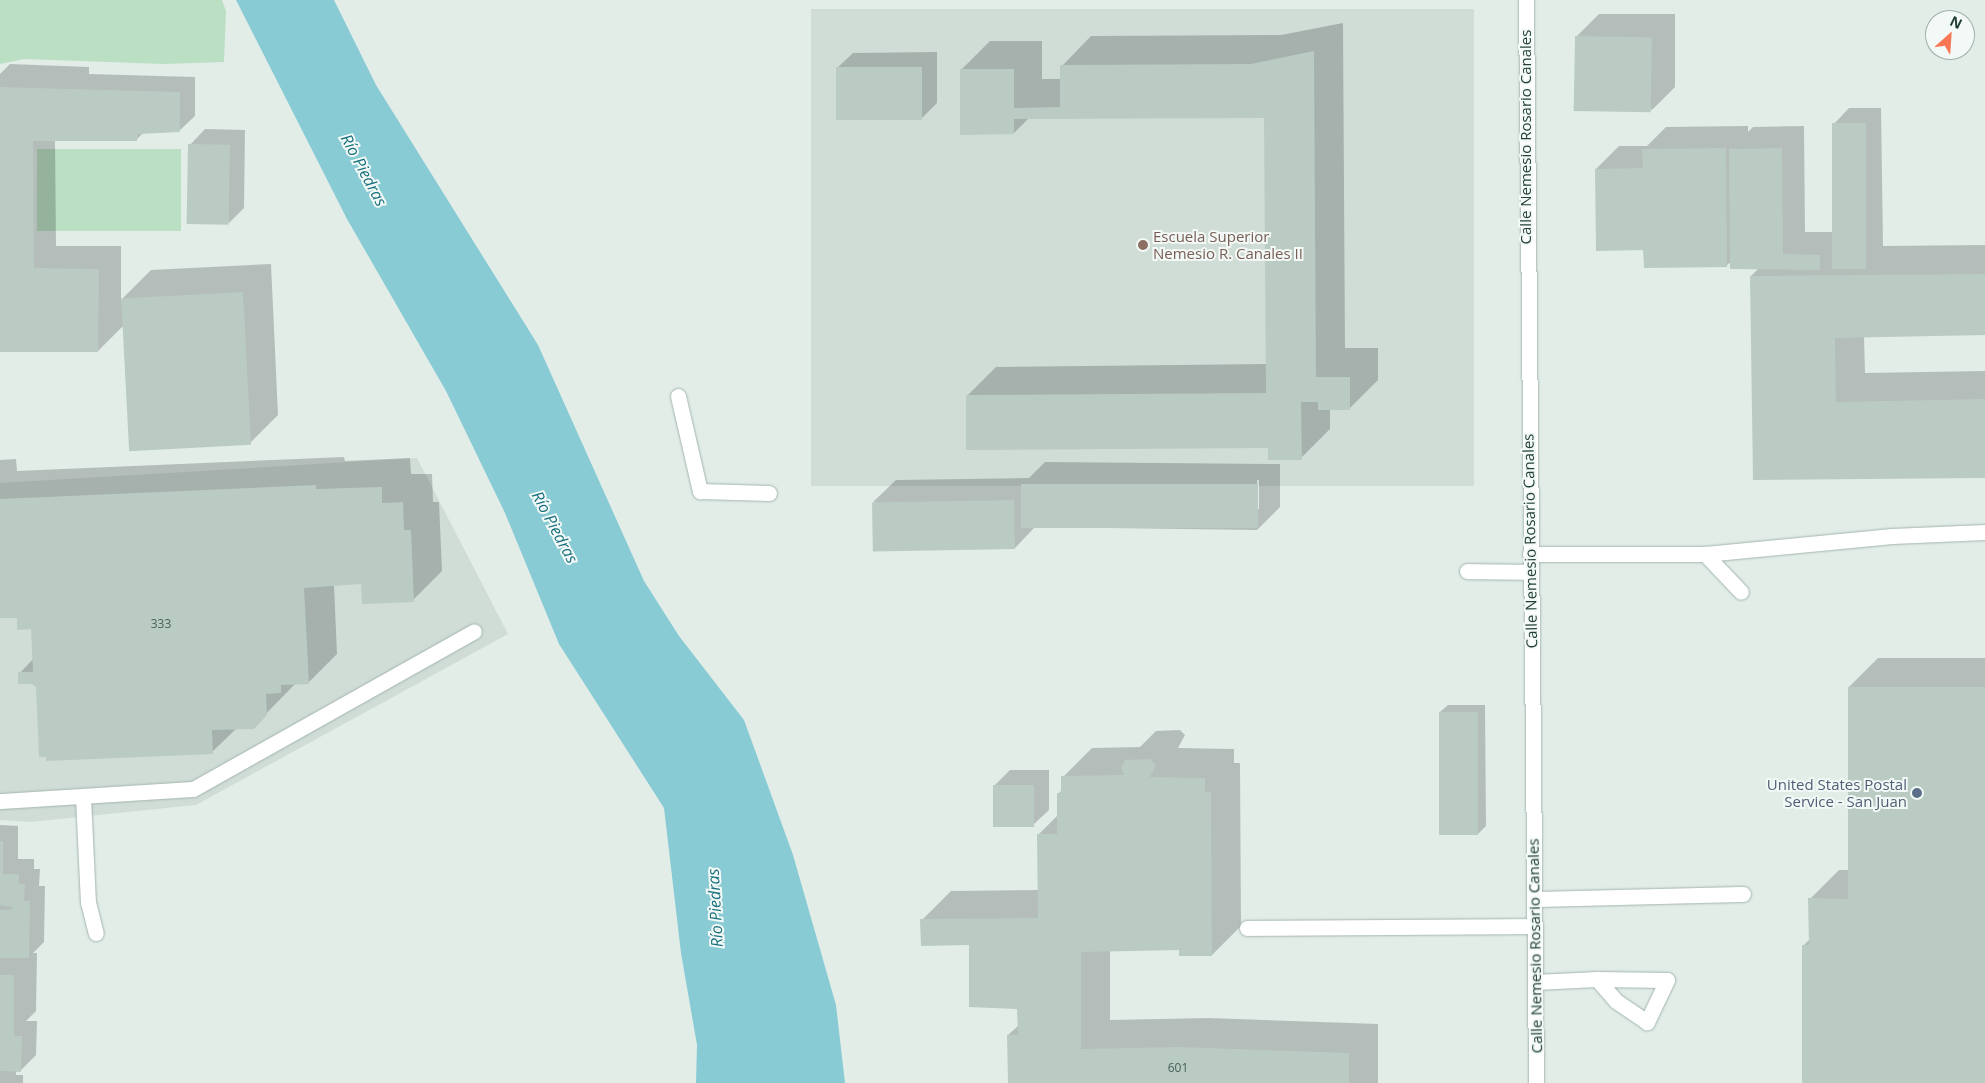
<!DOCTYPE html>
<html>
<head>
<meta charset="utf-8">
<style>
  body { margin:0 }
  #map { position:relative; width:1985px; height:1083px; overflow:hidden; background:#e2ede8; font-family:"Open Sans",sans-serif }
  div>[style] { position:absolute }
  .built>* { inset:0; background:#d0ddd7; transform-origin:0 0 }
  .green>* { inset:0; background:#badfc3; transform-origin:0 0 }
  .water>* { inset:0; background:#88cbd4 }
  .shadow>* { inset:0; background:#0003 }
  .building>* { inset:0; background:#bacbc3; transform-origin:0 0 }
  .roads { filter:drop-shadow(0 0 1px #a4b5af) drop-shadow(0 0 1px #a4b5af) }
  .minor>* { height:15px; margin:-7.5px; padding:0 7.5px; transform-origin:7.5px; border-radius:7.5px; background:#fff }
  .dots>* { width:14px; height:14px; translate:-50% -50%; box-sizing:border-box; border:2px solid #f3f9f6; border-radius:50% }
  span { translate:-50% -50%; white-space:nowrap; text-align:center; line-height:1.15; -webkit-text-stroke:4px #f3f9f6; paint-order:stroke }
  .number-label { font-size:12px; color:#476259 }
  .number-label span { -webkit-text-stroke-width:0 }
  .street-label { font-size:15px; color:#213f36 }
  .education-label { font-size:15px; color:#785e54 }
  .left { translate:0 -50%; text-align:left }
  .service-label { font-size:15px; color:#4e5e75 }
  .right { translate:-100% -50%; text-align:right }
  .water-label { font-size:16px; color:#18707e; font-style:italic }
  .north { position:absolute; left:1925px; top:10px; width:50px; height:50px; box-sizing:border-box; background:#f3f9f6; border:1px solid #9fafa9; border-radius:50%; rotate:26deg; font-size:14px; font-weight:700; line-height:20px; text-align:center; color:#213f36 }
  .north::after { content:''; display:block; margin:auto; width:18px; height:22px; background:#f87755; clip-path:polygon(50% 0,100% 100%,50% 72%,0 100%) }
</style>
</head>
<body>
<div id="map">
  <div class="built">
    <i style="left:1474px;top:9px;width:477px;height:663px;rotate:90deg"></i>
    <i style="clip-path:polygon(417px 458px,508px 634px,196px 805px,30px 822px,0 820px,0 483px)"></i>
  </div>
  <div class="green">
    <i style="clip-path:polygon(0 0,222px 0,226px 11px,224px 62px,164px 64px,24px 59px,0 64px)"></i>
    <i style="left:37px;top:149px;width:144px;height:82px"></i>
  </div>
  <div class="water">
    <i style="clip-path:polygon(236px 0,334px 0,376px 85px,538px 345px,644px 581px,679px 636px,744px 720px,793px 855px,836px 1005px,845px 1083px,696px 1083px,697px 1045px,681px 953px,664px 808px,559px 644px,505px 513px,446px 391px,347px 219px)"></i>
  </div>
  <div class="shadow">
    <i style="clip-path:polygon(1599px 14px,1675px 14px,1675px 87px,1652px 110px,1576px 37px)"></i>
    <i style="clip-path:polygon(1343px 23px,1345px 348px,1378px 348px,1378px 380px,1349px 409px,1330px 409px,1330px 429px,1301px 458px,1269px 447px,967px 396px,996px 367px,1267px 364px,1265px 116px,1029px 118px,1014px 133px,961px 70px,990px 41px,1042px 41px,1042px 79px,1062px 79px,1062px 66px,1091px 36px,1281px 35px)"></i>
    <i style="clip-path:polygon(937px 52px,937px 103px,922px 118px,837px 68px,853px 53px)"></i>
    <i style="clip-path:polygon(10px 64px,89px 67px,89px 74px,195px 77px,195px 116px,179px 131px,144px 132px,137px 139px,55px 140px,56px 246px,121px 246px,121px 300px,151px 270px,271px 264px,278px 415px,249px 444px,123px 326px,98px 351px,0 350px,0 74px)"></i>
    <i style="clip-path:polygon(1849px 108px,1881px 108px,1883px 246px,1985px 245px,1985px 334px,1864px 336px,1865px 373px,1985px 371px,1985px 477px,1754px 479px,1751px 276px,1759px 268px,1732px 261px,1727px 265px,1644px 249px,1596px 169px,1619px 146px,1647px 146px,1666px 127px,1748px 126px,1748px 132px,1753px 127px,1804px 126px,1805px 232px,1835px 232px,1834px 124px)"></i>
    <i style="clip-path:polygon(205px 129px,245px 130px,244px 208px,229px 223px,190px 145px)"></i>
    <i style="clip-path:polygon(344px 457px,345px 461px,410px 458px,411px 474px,432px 474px,433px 502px,439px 502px,442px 571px,413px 600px,362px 582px,334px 585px,337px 654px,308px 683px,295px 684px,253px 727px,237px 728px,212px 752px,37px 687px,20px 673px,34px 658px,33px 628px,18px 616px,0 617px,0 460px,16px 459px,17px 471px)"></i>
    <i style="clip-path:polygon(evenodd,1045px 462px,1280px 464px,1280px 507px,1257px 530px,1035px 527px,1015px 548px,873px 502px,896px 480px,1029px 478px,1045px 462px,1257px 480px,1259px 480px,1259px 509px,1257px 509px,1257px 480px)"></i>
    <i style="clip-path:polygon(1878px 658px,1985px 658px,1985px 1083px,1803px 1083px,1803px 946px,1810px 939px,1810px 899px,1839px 870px,1849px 870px,1849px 687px)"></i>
    <i style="clip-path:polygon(1448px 705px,1485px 705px,1486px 826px,1478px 834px,1440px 712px)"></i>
    <i style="clip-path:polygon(1180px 730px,1185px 735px,1178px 748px,1234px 749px,1234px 763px,1240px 763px,1241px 926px,1212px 955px,1180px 948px,1110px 950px,1110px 1020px,1209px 1018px,1378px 1024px,1378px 1083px,1009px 1083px,1008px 1035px,1019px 1025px,1019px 1008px,970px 944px,922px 920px,951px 891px,1039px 890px,1038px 835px,1058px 815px,1058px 794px,1063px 789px,1063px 777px,1092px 748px,1140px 747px,1156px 731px)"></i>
    <i style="clip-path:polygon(1010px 770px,1049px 770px,1049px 810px,1033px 825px,994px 786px)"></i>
    <i style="clip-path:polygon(0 825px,18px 826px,18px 859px,34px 859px,34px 869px,40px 869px,39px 886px,45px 886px,44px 942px,33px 953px,37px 953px,36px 1011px,26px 1021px,37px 1021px,36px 1055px,21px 1070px,16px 1070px,16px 1075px,23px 1075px,23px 1083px,0 1083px)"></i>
  </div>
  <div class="building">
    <i style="left:1575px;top:36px;width:77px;height:75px;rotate:1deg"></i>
    <i style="clip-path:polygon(1314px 51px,1316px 377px,1350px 377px,1350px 410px,1318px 410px,1318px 402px,1301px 402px,1302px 460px,1268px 460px,1268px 448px,966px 450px,966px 395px,1266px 393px,1264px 118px,1014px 119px,1014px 134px,960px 135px,960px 69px,1014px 69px,1014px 108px,1060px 107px,1060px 65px,1251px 64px)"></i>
    <i style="left:922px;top:67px;width:53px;height:86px;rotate:90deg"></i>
    <i style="clip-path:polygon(0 87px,180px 92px,180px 132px,138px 134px,137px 141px,33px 141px,34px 268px,99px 269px,98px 352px,0 352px)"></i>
    <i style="left:1832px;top:123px;width:34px;height:146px"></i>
    <i style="left:188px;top:144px;width:42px;height:80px;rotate:1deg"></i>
    <i style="clip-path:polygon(1726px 148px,1727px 267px,1644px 268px,1643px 250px,1596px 251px,1595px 169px,1643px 168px,1642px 149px)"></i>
    <i style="clip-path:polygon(1782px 148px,1783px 254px,1820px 255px,1820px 270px,1730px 269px,1729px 149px)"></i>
    <i style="clip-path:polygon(1985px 274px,1985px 335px,1835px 338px,1836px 402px,1985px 399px,1985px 478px,1753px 480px,1750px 276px)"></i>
    <i style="left:243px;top:292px;width:153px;height:122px;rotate:87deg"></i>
    <i style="left:1021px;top:484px;width:237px;height:44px"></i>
    <i style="clip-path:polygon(316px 485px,316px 489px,382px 487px,382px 503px,403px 502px,404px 530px,411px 530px,414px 602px,362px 604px,361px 584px,304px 588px,309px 684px,281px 685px,281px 693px,266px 694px,267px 715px,254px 729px,212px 730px,213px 754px,46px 761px,46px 757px,39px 757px,36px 687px,32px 684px,18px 684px,18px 672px,33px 672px,31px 629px,17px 630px,17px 618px,0 618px,0 499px)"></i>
    <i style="left:1014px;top:500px;width:49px;height:142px;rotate:89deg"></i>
    <i style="clip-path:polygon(1848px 687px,1985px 687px,1985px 1083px,1802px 1083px,1802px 945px,1809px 945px,1808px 898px,1848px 899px)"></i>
    <i style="left:1439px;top:712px;width:39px;height:123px"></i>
    <i style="clip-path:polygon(1150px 759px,1156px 765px,1150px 777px,1205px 778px,1205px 792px,1211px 792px,1212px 956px,1179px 956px,1179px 950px,1081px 952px,1081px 1049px,1179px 1047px,1349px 1053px,1349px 1083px,1008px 1083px,1007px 1035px,1018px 1035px,1017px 1009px,969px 1007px,969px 945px,921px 946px,920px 919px,1038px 918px,1037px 834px,1057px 834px,1057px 793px,1061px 793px,1061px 776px,1124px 775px,1121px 768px,1125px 760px)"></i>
    <i style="left:993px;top:785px;width:41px;height:42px"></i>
    <i style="clip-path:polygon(0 841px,3px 841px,3px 874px,19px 874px,19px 884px,25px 884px,24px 901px,30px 901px,29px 958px,0 958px,0 910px,10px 910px,13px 907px,0 905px)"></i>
    <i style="clip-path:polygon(0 975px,14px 975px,14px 1036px,22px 1036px,21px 1072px,0 1071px)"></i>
  </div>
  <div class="roads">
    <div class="minor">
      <i style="left:1526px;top:0;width:1083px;rotate:89.47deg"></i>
      <i style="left:678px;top:396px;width:98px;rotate:77deg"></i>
      <i style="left:700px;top:491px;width:69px;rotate:1.7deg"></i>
      <i style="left:1530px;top:554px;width:175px"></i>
      <i style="left:1705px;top:554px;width:188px;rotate:-5.5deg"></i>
      <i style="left:1892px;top:536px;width:93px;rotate:-2.5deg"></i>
      <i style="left:1705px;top:554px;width:52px;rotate:46.5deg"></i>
      <i style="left:1467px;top:571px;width:64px;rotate:0.9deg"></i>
      <i style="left:83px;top:797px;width:105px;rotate:87.3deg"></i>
      <i style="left:88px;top:902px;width:32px;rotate:76deg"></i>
      <i style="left:0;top:801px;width:193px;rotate:-3.6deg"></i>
      <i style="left:193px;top:789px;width:322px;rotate:-29.3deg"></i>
      <i style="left:1534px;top:899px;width:209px;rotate:-1.4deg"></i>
      <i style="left:1247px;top:928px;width:287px;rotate:-0.4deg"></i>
      <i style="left:1535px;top:982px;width:62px;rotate:-2.8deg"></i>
      <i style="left:1597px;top:979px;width:70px;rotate:0.8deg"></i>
      <i style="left:1667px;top:980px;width:47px;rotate:115.5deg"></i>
      <i style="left:1647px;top:1022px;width:37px;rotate:-146deg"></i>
      <i style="left:1616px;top:1001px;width:29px;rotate:-131deg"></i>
    </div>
  </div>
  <div class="dots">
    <i style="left:1143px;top:245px;background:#8d6e63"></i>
    <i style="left:1917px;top:793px;background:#5c6f8a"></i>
  </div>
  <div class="number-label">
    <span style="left:161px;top:624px">333</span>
    <span style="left:1178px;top:1068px">601</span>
  </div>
  <div class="street-label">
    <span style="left:1526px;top:137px;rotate:-90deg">Calle Nemesio Rosario Canales</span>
    <span style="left:1530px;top:541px;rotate:-91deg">Calle Nemesio Rosario Canales</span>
    <span style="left:1535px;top:946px;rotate:-91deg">Calle Nemesio Rosario Canales</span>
  </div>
  <div class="education-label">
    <span class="left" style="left:1153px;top:245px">Escuela Superior<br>Nemesio R. Canales II</span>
  </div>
  <div class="service-label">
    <span class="right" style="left:1907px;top:793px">United States Postal<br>Service - San Juan</span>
  </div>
  <div class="water-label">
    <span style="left:364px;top:170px;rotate:62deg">Río Piedras</span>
    <span style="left:555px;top:527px;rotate:62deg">Río Piedras</span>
    <span style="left:715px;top:908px;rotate:-93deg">Río Piedras</span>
  </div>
  <div class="north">N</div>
</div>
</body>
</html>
